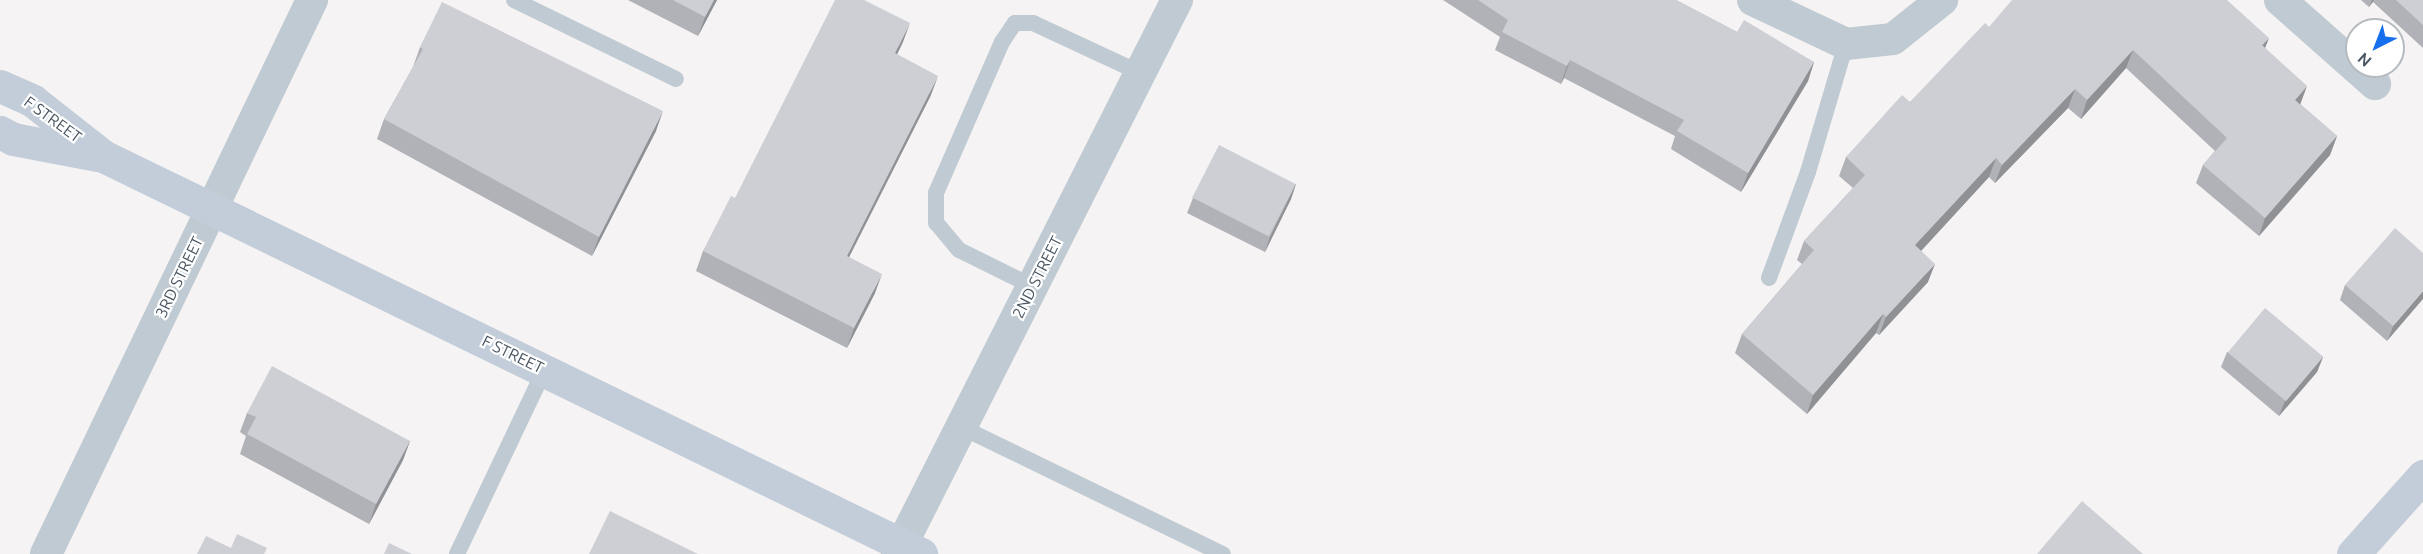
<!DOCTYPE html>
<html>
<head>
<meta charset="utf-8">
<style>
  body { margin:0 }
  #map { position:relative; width:2423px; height:554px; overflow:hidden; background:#f5f3f3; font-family:Ubuntu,sans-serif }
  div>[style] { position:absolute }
  .lane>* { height:16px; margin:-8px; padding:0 8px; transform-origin:8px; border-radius:8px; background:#c0cad2 }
  .street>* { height:32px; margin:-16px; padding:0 16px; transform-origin:16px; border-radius:16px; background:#c0cad2 }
  .secondary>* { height:33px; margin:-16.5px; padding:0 16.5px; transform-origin:16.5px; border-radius:16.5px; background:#c3cdd9 }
  .wall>* { inset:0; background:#b0b2b7 }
  .shaded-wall>* { inset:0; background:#909195 }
  .building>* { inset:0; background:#cdcfd5; transform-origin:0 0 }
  span { translate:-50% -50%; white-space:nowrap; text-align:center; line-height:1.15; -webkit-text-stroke:4.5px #fff; paint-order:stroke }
  .street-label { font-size:16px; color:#495561 }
  .north { position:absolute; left:2345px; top:18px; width:60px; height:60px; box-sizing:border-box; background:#fff; border:2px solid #b6bbc0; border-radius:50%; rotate:222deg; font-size:16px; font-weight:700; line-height:24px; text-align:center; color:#495561 }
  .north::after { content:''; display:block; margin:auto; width:21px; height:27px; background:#166fec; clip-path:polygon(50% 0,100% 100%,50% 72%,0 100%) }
</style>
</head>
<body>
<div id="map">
  <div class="lane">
    <i style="left:514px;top:0;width:180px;rotate:26deg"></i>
    <i style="left:1769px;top:278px;width:113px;rotate:-69.8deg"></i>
    <i style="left:1808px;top:172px;width:134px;rotate:-73.5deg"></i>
    <i style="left:1032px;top:286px;width:81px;rotate:-153.7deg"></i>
    <i style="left:959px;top:250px;width:35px;rotate:-130deg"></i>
    <i style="left:936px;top:223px;width:30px;rotate:-90deg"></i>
    <i style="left:936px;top:193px;width:165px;rotate:-66.4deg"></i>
    <i style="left:1002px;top:42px;width:23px;rotate:-56deg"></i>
    <i style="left:1015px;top:23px;width:18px"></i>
    <i style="left:1033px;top:23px;width:118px;rotate:25deg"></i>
    <i style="left:961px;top:427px;width:291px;rotate:25.9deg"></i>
    <i style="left:457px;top:554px;width:205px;rotate:-64.6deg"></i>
  </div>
  <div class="street">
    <i style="left:1753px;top:0;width:103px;rotate:25.3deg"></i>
    <i style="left:1846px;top:44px;width:47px;rotate:-6.1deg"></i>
    <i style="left:1893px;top:39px;width:63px;rotate:-38.5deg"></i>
    <i style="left:2280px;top:0;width:127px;rotate:41.5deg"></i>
    <i style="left:46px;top:554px;width:615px;rotate:-64.35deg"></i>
    <i style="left:897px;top:554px;width:621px;rotate:-63.19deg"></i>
  </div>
  <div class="secondary">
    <i style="left:0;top:86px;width:36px;rotate:24deg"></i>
    <i style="left:33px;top:101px;width:89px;rotate:38.2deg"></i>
    <i style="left:103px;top:156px;width:910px;rotate:25.95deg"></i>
    <i style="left:0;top:132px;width:15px;rotate:28deg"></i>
    <i style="left:13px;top:139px;width:86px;rotate:10.7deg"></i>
    <i style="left:2353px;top:554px;width:105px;rotate:-48.1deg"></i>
  </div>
  <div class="wall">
    <i style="clip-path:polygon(628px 0,717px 0,698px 36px)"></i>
    <i style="clip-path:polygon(1443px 0,1676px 0,1737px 32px,1814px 62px,1808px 81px,1741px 192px,1671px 149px,1675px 136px,1564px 78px,1561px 84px,1495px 50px,1500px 37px)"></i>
    <i style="clip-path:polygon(2361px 0,2423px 0,2423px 48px,2373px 2px,2369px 7px)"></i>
    <i style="clip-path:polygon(1989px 27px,2265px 48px,2300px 104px,2337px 136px,2330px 155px,2259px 236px,2196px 183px,2203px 165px,2215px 151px,2126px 68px,2081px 119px,2068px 108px,1995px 183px,1989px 177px,1921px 251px,1928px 282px,1879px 335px,1876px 333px,1807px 414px,1735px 353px,1742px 334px,1802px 264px,1797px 260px,1804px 241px,1853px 188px,1839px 176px,1846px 157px,1910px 102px)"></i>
    <i style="clip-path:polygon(903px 42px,897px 54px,931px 95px,849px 257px,875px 293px,847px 348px,696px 271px,703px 251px,735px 198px)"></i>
    <i style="clip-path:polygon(420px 47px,656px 131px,592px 256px,377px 139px,384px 119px,413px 67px)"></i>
    <i style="clip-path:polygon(1296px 184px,1291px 199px,1265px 252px,1187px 213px,1193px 198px)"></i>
    <i style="clip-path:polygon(2423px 253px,2387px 341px,2340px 300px,2345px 285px)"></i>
    <i style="clip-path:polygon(2227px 352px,2323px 357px,2317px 372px,2279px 416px,2221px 367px)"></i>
    <i style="clip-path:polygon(247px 413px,410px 441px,403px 460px,369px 524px,240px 454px,246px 436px,240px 432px)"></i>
  </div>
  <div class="shaded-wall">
    <i style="clip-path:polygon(714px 0,717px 0,698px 36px,705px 17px)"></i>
    <i style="clip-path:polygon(2372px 0,2374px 0,2369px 7px)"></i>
    <i style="clip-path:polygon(910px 23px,903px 42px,888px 73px,895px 53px)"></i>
    <i style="clip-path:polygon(2269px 38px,2262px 56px,2262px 45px)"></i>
    <i style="clip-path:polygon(2133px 50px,2126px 68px,2081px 119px,2087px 100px)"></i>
    <i style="clip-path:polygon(1570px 60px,1564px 78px,1561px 84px,1567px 66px)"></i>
    <i style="clip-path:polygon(1814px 62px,1808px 81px,1741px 192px,1748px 173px)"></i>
    <i style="clip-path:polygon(938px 76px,931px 95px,840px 275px,847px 256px)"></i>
    <i style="clip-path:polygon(2307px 86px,2300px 105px,2295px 100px)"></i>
    <i style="clip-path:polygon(2075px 89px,2068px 108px,1995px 183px,2002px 165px)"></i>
    <i style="clip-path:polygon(663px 111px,656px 131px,592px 256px,599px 237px)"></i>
    <i style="clip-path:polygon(2337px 136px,2330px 155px,2259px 236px,2265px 218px)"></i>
    <i style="clip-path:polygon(1996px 158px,1989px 177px,1909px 264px,1915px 245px)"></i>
    <i style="clip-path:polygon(1296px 184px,1291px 199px,1265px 252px,1270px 237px)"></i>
    <i style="clip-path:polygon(1935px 264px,1928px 282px,1879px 335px,1886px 317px)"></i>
    <i style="clip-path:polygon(882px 274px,875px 293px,847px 348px,854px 328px)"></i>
    <i style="clip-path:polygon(2423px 291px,2423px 299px,2387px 341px,2393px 326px)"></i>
    <i style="clip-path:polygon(1883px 314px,1876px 333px,1807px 414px,1813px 395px)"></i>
    <i style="clip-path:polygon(2323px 357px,2317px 372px,2279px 416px,2285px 401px)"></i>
    <i style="clip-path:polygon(410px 441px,403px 460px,369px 524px,376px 504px)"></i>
  </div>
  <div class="building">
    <i style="clip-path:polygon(673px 0,714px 0,705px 17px)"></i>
    <i style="clip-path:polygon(835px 0,864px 0,910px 23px,895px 53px,938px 76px,847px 256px,882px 274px,854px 328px,703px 251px,731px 196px,735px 198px)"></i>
    <i style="clip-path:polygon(1478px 0,1676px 0,1737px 32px,1744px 20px,1814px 62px,1748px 173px,1677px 131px,1684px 120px,1570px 60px,1567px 66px,1502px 32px,1508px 20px)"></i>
    <i style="clip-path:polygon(2012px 0,2227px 0,2269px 38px,2262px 45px,2307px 86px,2295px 100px,2337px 136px,2265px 218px,2203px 165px,2227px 138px,2133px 50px,2087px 100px,2075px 89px,2002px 165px,1996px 158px,1915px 245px,1935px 264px,1886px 317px,1883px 314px,1813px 395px,1742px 334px,1814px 250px,1804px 241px,1865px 175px,1846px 157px,1902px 95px,1910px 102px,1985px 23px,1989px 27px)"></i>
    <i style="clip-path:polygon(2396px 0,2423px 0,2423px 25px)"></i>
    <i style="clip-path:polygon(442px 2px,663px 111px,599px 237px,384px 119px,423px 49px,420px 47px)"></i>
    <i style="left:1219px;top:145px;width:86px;height:59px;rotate:27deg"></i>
    <i style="clip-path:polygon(2395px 228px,2423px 253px,2423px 291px,2393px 326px,2345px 285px)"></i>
    <i style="left:2265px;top:308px;width:76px;height:58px;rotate:40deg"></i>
    <i style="clip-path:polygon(272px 366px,410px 441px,376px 504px,247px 434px,256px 417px,247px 413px)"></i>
    <i style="clip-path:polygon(2082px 501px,2143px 554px,2037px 554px)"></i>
    <i style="clip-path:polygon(610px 511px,698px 554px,589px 554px)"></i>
    <i style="clip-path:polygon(237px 534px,267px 548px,264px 554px,197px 554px,206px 536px,231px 548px)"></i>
    <i style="clip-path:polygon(389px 543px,412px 554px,384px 554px)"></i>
  </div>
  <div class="street-label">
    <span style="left:53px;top:119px;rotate:36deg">F STREET</span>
    <span style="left:179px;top:277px;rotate:-64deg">3RD STREET</span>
    <span style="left:1037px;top:277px;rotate:-63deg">2ND STREET</span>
    <span style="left:513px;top:354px;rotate:26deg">F STREET</span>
  </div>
  <div class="north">N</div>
</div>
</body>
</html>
